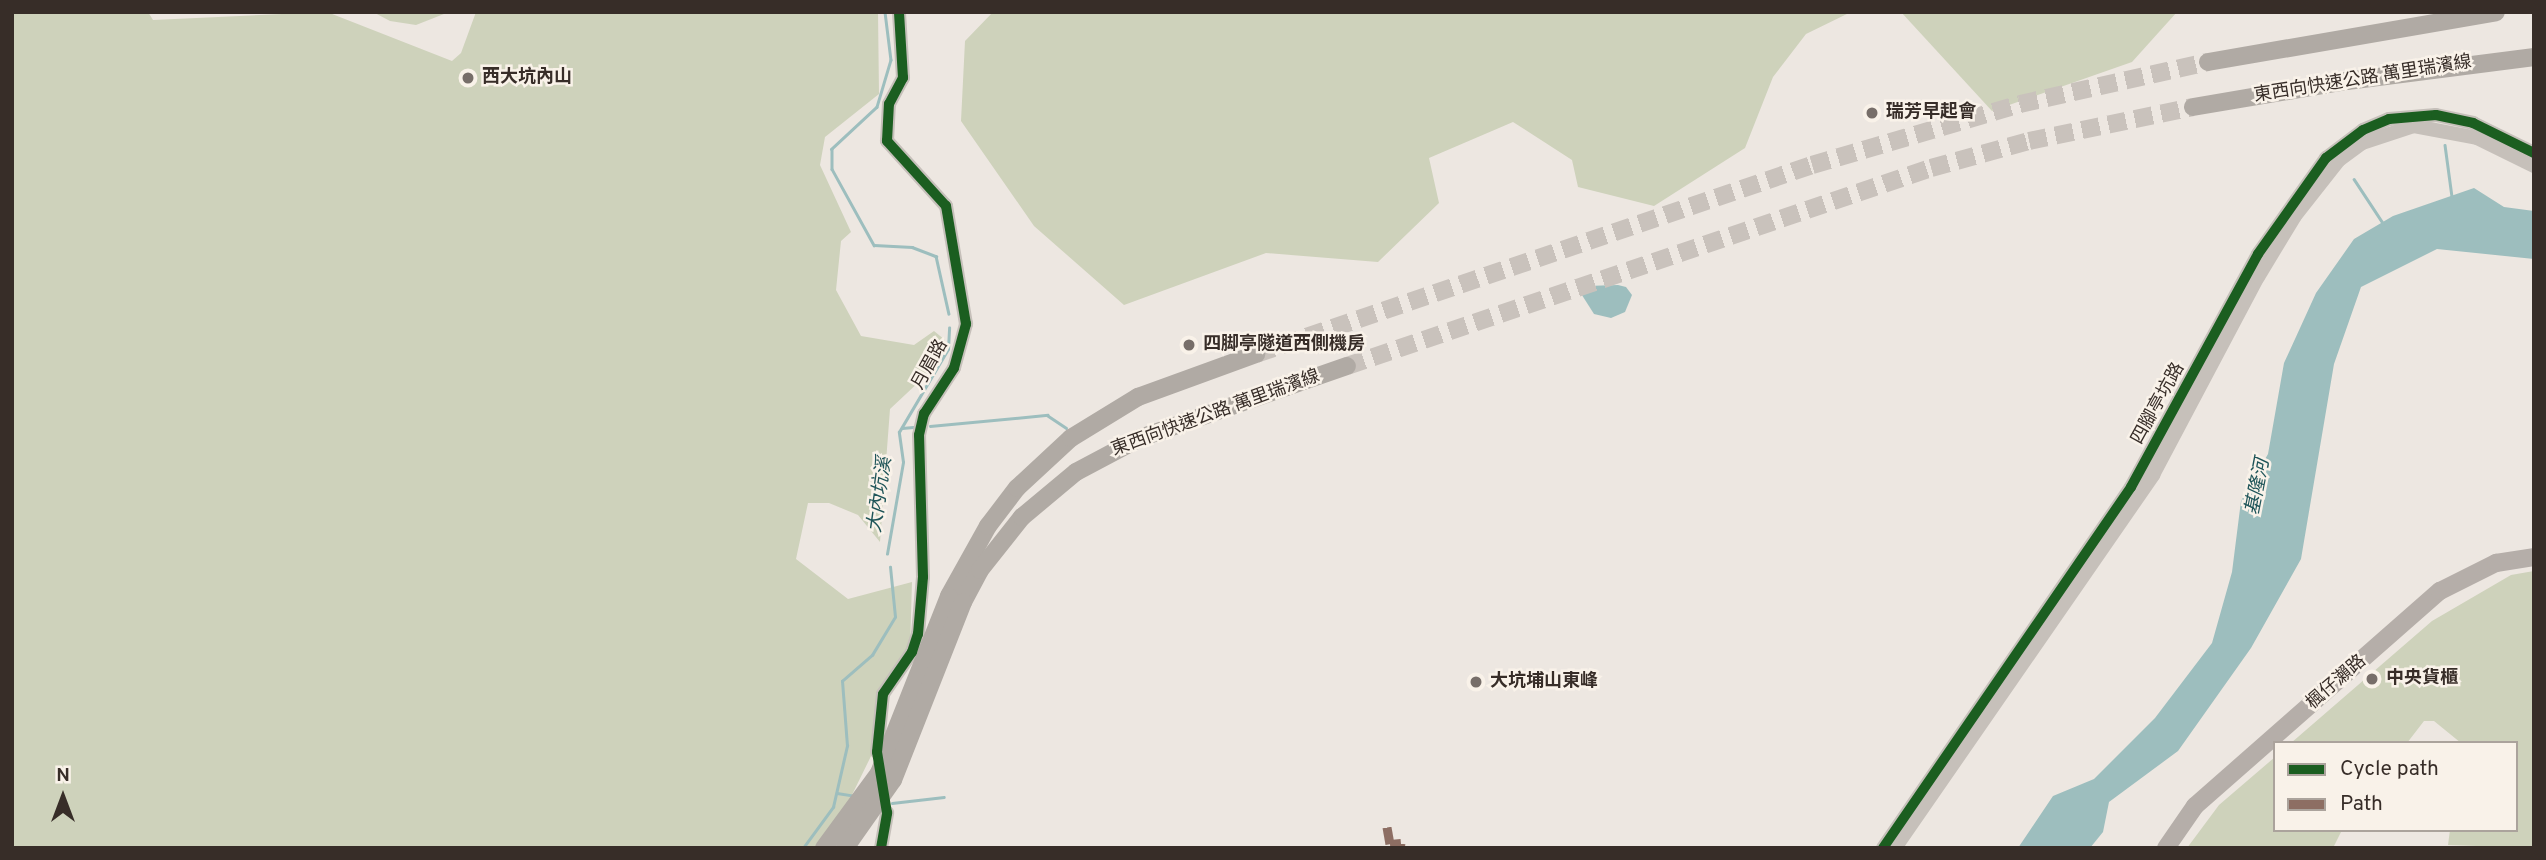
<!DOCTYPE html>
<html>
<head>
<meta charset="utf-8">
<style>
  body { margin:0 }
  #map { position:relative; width:2546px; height:860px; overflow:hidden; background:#ede7e1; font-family:Overpass,"Noto Sans TC",sans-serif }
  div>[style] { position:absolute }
  .green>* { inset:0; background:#ced2bb }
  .water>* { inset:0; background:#9dbebe }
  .stream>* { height:2.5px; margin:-1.25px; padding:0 1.25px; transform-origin:1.25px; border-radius:1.25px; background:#9dbebe }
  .trunk-tunnel>* { height:18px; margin-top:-9px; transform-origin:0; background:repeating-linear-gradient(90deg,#c9c2bc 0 18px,transparent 0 27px) }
  .tertiary>* { height:14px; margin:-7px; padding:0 7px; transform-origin:7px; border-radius:7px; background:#c6c0ba }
  .primary>* { height:18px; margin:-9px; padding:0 9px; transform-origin:9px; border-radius:9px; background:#b5aea9 }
  .trunk>* { height:18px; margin:-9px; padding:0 9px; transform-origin:9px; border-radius:9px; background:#b0aaa4 }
  .trunk-bridge>* { height:18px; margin:-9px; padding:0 9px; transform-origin:9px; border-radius:9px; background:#b0aaa4 }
  .quiet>* { height:9px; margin-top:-4.5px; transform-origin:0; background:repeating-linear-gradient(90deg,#8d6e63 0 18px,transparent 0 27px) }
  .cycleway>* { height:10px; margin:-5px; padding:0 5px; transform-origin:5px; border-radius:5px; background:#1b5e20 }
  .dots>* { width:19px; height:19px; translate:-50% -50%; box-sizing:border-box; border:4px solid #f9f2e9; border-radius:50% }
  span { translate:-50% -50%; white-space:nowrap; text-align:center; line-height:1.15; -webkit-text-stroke:5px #f9f2e9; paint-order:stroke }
  .poi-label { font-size:18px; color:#372d28; font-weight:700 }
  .left { translate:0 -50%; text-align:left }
  .street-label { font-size:18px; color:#372d28 }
  .water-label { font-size:19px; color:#1e5458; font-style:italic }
  .frame { position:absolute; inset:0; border:14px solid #372d28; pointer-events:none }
  .legend { position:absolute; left:2273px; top:741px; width:245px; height:91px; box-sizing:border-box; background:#f9f2e9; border:2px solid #aba39c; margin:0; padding:9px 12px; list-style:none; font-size:21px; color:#372d28 }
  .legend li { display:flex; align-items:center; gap:14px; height:35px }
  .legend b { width:35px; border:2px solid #aba39c }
  .north { position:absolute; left:28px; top:762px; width:70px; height:70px; -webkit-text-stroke:5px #f9f2e9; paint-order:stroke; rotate:0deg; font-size:19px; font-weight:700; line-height:28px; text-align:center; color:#372d28 }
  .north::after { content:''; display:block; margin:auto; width:24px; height:32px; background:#372d28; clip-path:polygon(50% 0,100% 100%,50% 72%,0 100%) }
</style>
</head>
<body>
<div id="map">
  <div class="green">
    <i style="clip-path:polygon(12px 12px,148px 12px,153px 20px,327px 12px,452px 61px,461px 53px,476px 12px,878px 12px,879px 94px,825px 137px,820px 165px,851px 232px,841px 241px,836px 290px,861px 336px,914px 345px,934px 331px,945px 340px,938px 364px,890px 409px,880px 542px,858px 515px,829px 503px,808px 503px,796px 559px,848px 599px,912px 582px,910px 649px,880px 692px,874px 750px,848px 803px,814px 848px,12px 848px)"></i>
    <i style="clip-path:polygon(373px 12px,449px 12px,416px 25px,390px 21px)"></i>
    <i style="clip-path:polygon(993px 12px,1851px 12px,1806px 34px,1773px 77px,1745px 148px,1654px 206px,1578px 187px,1572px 160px,1513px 122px,1429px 158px,1439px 203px,1378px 262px,1266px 253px,1124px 305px,1034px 226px,961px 121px,965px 41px)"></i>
    <i style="clip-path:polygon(1901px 12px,2177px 12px,2132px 62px,1992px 111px)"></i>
    <i style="clip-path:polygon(2534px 571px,2534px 848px,2448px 845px,2450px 830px,2516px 830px,2516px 743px,2461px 743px,2434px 721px,2424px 721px,2407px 743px,2291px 743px,2432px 621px,2511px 575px)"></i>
    <i style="clip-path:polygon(2275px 757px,2275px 830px,2342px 830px,2333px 848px,2187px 848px,2219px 805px)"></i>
  </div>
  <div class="water">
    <i style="clip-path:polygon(2474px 188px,2504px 207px,2534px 211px,2534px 259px,2437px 249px,2361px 287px,2334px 364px,2301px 559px,2251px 648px,2178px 751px,2109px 802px,2103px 832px,2090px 848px,2018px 848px,2053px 796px,2094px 779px,2155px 718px,2212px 643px,2232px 572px,2241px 501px,2268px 454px,2284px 363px,2316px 293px,2354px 239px,2393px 216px)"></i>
    <i style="clip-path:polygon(1618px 285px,1626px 287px,1632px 295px,1625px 312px,1611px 318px,1594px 314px,1580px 292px,1586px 286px)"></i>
  </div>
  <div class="stream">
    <i style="left:885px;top:12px;width:48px;rotate:82.9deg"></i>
    <i style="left:891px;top:60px;width:49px;rotate:106.6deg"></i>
    <i style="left:877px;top:107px;width:62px;rotate:137deg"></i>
    <i style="left:832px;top:149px;width:20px;rotate:90deg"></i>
    <i style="left:832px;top:169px;width:87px;rotate:61.1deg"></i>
    <i style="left:874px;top:245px;width:38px;rotate:3deg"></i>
    <i style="left:912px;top:247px;width:26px;rotate:21deg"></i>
    <i style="left:936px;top:256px;width:59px;rotate:77.4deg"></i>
    <i style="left:2445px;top:145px;width:52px;rotate:82.3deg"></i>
    <i style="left:2354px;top:179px;width:53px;rotate:56.6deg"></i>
    <i style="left:930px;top:426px;width:118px;rotate:-5.4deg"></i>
    <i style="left:1047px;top:415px;width:23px;rotate:34deg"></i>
    <i style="left:902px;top:428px;width:11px;rotate:-5deg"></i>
    <i style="left:887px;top:554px;width:93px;rotate:-80.1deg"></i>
    <i style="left:903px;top:462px;width:30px;rotate:-98deg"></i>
    <i style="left:899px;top:432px;width:96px;rotate:-59.4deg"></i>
    <i style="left:948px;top:349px;width:21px;rotate:-87deg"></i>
    <i style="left:837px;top:793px;width:18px;rotate:9deg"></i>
    <i style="left:892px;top:803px;width:52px;rotate:-6.6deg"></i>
    <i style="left:803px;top:848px;width:51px;rotate:-53.8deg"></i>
    <i style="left:833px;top:807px;width:63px;rotate:-77.1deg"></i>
    <i style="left:847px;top:746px;width:65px;rotate:-94.4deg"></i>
    <i style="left:842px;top:681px;width:40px;rotate:-41deg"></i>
    <i style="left:872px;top:655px;width:44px;rotate:-58.8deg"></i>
    <i style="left:895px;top:617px;width:50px;rotate:-95.7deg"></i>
  </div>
  <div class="trunk-tunnel">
    <i style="left:1256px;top:354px;width:587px;rotate:-18.77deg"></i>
    <i style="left:1812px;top:165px;width:217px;rotate:-16.3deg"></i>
    <i style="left:2020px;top:104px;width:193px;rotate:-12.6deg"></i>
    <i style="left:1347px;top:366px;width:617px;rotate:-18.73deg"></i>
    <i style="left:1931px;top:168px;width:102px;rotate:-15.4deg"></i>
    <i style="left:2029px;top:141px;width:167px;rotate:-11.7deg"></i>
  </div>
  <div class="tertiary">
    <i style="left:877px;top:752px;width:58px;rotate:-84.1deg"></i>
    <i style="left:883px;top:694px;width:51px;rotate:-55.4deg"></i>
    <i style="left:912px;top:652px;width:19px;rotate:-72deg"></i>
    <i style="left:918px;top:634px;width:57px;rotate:-85deg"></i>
    <i style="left:923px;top:577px;width:142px;rotate:-91.6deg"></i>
    <i style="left:919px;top:435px;width:22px;rotate:-77deg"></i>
    <i style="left:924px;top:414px;width:55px;rotate:-56.9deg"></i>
    <i style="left:954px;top:368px;width:46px;rotate:-74.7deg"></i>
    <i style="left:966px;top:324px;width:120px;rotate:-99.6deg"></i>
    <i style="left:946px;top:206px;width:88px;rotate:-132.2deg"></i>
    <i style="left:887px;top:141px;width:37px;rotate:-87deg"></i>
    <i style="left:889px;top:104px;width:30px;rotate:-62deg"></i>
    <i style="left:903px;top:78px;width:66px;rotate:-93.5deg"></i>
    <i style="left:881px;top:848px;width:36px;rotate:-80deg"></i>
    <i style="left:1883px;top:848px;width:438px;rotate:-55.5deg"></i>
    <i style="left:2131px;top:487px;width:265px;rotate:-61.4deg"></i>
    <i style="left:2258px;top:254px;width:118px;rotate:-54.7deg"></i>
    <i style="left:2326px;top:158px;width:46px;rotate:-37.1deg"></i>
    <i style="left:2363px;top:130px;width:28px;rotate:-23deg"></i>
    <i style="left:2389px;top:119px;width:47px;rotate:-4.9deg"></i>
    <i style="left:2436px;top:115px;width:38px;rotate:12deg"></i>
    <i style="left:2473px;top:123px;width:68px;rotate:26.2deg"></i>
    <i style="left:1895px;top:848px;width:454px;rotate:-55.3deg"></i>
    <i style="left:2153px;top:475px;width:224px;rotate:-62.1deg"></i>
    <i style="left:2258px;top:277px;width:71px;rotate:-58.8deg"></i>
    <i style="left:2295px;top:216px;width:71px;rotate:-51.8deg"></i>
    <i style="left:2339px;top:160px;width:29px;rotate:-36deg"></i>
    <i style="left:2362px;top:143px;width:55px;rotate:-18.1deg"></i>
    <i style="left:2414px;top:126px;width:64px;rotate:10.8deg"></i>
    <i style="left:2477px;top:138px;width:64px;rotate:26.2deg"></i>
  </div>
  <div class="primary">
    <i style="left:2166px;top:848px;width:51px;rotate:-55.4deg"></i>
    <i style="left:2195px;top:806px;width:326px;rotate:-41.3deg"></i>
    <i style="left:2440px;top:591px;width:63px;rotate:-26.6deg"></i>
    <i style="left:2496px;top:563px;width:38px;rotate:-9deg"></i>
  </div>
  <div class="trunk">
    <i style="left:2208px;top:62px;width:292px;rotate:-9.8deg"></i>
    <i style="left:2193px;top:107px;width:156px;rotate:-9.6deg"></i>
    <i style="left:2347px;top:81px;width:189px;rotate:-7.3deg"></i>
    <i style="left:949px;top:596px;width:80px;rotate:-60.9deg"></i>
    <i style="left:988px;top:526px;width:48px;rotate:-52.7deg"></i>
    <i style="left:1017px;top:488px;width:74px;rotate:-42.8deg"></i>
    <i style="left:1071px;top:438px;width:79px;rotate:-31.5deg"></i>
    <i style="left:1138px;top:397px;width:126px;rotate:-20deg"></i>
    <i style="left:963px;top:602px;width:36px;rotate:-62deg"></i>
    <i style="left:980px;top:570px;width:68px;rotate:-51.6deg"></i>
    <i style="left:1022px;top:517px;width:70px;rotate:-39.8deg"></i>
    <i style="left:1076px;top:472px;width:72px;rotate:-28deg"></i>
    <i style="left:1140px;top:438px;width:219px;rotate:-19.2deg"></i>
  </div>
  <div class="trunk-bridge">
    <i style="left:824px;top:848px;width:93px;rotate:-53.7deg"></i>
    <i style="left:879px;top:773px;width:190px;rotate:-68.4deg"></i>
    <i style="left:845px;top:848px;width:83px;rotate:-54.8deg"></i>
    <i style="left:893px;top:780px;width:191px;rotate:-68.5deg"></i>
  </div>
  <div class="quiet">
    <i style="left:1387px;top:827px;width:17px;rotate:80deg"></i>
    <i style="left:1390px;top:844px;width:11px;rotate:-5deg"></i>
    <i style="left:1401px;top:843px;width:5px;rotate:101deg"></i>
  </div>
  <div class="cycleway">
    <i style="left:881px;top:848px;width:36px;rotate:-80deg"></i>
    <i style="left:887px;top:813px;width:62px;rotate:-99.3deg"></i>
    <i style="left:877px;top:752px;width:58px;rotate:-84.1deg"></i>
    <i style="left:883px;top:694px;width:51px;rotate:-55.4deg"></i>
    <i style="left:912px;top:652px;width:19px;rotate:-72deg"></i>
    <i style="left:918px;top:634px;width:57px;rotate:-85deg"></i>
    <i style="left:923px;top:577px;width:142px;rotate:-91.6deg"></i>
    <i style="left:919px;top:435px;width:22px;rotate:-77deg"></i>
    <i style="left:924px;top:414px;width:55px;rotate:-56.9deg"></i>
    <i style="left:954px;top:368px;width:46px;rotate:-74.7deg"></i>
    <i style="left:966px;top:324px;width:120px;rotate:-99.6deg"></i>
    <i style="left:946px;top:206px;width:88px;rotate:-132.2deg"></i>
    <i style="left:887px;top:141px;width:37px;rotate:-87deg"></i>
    <i style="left:889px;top:104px;width:30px;rotate:-62deg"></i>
    <i style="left:903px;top:78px;width:66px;rotate:-93.5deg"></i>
    <i style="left:1883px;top:848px;width:438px;rotate:-55.5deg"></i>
    <i style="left:2131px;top:487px;width:265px;rotate:-61.4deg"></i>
    <i style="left:2258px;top:254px;width:118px;rotate:-54.7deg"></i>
    <i style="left:2326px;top:158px;width:46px;rotate:-37.1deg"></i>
    <i style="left:2363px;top:130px;width:28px;rotate:-23deg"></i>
    <i style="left:2389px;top:119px;width:47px;rotate:-4.9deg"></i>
    <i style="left:2436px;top:115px;width:38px;rotate:12deg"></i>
    <i style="left:2473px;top:123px;width:68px;rotate:26.2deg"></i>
  </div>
  <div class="dots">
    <i style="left:468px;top:78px;background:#776e69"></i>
    <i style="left:1872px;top:113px;background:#776e69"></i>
    <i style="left:1189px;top:345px;background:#776e69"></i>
    <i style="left:2372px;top:679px;background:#776e69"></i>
    <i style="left:1476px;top:682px;background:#776e69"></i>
  </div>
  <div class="poi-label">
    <span class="left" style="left:482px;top:78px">西大坑內山</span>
    <span class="left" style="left:1886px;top:113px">瑞芳早起會</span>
    <span class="left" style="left:1203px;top:345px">四脚亭隧道西側機房</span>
    <span class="left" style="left:2386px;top:679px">中央貨櫃</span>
    <span class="left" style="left:1490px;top:682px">大坑埔山東峰</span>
  </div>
  <div class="street-label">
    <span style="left:2363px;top:80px;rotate:-9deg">東西向快速公路 萬里瑞濱線</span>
    <span style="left:931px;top:365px;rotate:-61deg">月眉路</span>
    <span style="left:2159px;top:404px;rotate:-61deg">四腳亭坑路</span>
    <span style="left:1216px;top:414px;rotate:-20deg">東西向快速公路 萬里瑞濱線</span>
    <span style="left:2337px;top:683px;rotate:-41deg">楓仔瀨路</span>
  </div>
  <div class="water-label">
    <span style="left:2259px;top:487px;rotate:-79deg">基隆河</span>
    <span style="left:881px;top:495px;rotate:-82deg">大內坑溪</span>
  </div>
  <div class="frame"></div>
  <ul class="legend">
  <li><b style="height:9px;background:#1b5e20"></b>Cycle path</li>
  <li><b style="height:9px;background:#8d6e63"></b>Path</li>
  </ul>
  <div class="north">N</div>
</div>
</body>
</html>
